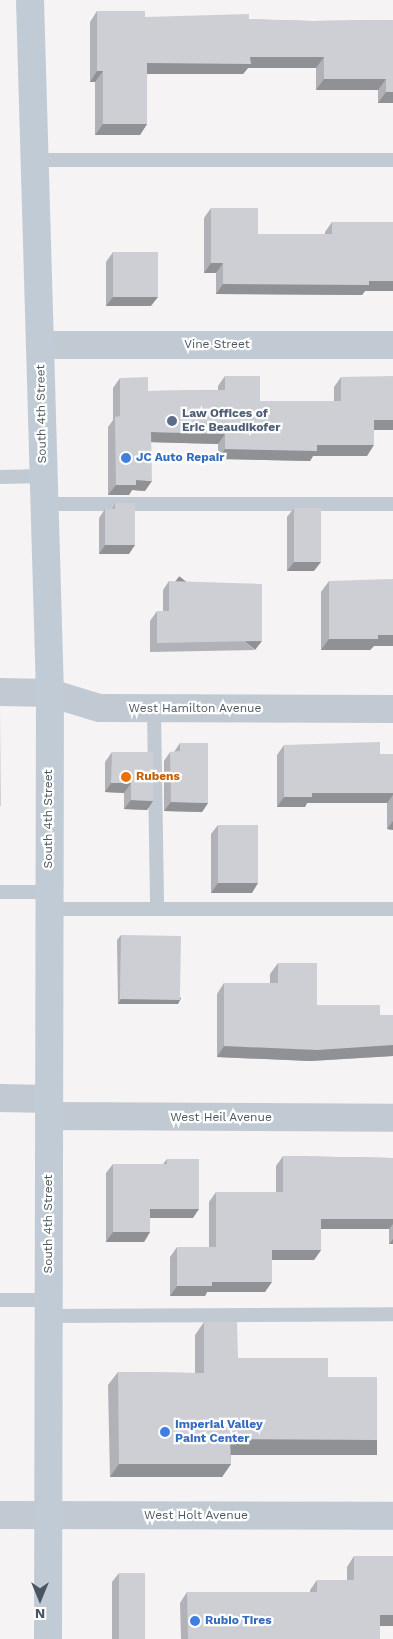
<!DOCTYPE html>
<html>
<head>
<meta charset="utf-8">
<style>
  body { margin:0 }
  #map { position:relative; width:393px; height:1639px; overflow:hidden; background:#f5f3f3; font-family:"Work Sans",sans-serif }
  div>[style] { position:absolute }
  .service>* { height:14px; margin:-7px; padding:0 7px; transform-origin:7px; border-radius:7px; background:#c1cad2 }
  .minor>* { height:28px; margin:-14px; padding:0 14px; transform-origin:14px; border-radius:14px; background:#c1cad2 }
  .secondary>* { height:28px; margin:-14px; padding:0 14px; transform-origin:14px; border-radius:14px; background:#c1cbd6 }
  .wall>* { inset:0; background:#b0b2b7 }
  .shaded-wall>* { inset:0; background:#909195; transform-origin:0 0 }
  .building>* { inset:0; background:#cdcfd5; transform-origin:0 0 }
  .dots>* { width:14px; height:14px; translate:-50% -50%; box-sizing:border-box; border:2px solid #fff; border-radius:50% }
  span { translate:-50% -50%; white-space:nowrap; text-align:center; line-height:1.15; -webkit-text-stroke:4.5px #fff; paint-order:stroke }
  .street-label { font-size:12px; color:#4a5661 }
  .service-label { font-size:12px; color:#4e5e75; font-weight:700 }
  .left { translate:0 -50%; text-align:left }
  .shop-label { font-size:12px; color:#366cbe; font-weight:700 }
  .food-label { font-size:12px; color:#c56008; font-weight:700 }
  .north { position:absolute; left:15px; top:1574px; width:50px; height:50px; -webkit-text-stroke:4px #fff; paint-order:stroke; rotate:180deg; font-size:14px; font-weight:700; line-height:20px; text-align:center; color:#4a5661 }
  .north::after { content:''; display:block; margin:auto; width:18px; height:22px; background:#4a5661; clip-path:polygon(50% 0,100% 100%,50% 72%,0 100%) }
</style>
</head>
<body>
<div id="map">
  <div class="service">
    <i style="left:36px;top:160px;width:357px"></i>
    <i style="left:0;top:477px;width:43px;rotate:-1.3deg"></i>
    <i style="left:44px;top:504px;width:349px"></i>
    <i style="left:154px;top:710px;width:199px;rotate:89.1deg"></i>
    <i style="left:0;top:892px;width:49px"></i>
    <i style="left:49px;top:909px;width:344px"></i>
    <i style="left:0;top:1300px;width:49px"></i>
    <i style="left:49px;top:1316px;width:344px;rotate:-0.3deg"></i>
  </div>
  <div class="minor">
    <i style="left:40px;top:345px;width:353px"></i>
    <i style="left:0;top:692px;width:50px;rotate:1.1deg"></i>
    <i style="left:50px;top:693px;width:51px;rotate:17deg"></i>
    <i style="left:99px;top:708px;width:294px;rotate:0.2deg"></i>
    <i style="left:0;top:1098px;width:49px;rotate:1.2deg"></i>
    <i style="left:49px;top:1116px;width:344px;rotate:0.3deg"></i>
    <i style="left:0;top:1515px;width:393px;rotate:0.1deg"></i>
  </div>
  <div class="secondary">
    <i style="left:30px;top:0;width:693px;rotate:88.35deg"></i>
    <i style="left:50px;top:693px;width:946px;rotate:90.12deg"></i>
  </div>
  <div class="wall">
    <i style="clip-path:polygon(97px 11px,145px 17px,312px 21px,393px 20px,393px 103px,378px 103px,378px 90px,316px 90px,316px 68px,248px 68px,243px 74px,147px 74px,147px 124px,140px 135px,95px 135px,95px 82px,90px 82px,90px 22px)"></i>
    <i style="clip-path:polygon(211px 208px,258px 234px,325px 234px,325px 232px,332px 222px,393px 222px,393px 291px,365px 291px,362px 295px,216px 294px,216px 273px,204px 273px,204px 218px)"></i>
    <i style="clip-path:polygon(113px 252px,151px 306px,106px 306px,106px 262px)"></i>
    <i style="clip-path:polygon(225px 376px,260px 401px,334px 401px,334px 387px,341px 377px,393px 430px,374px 430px,367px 456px,313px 456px,310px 461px,218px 459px,218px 444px,151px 442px,145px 491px,132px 490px,129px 495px,108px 495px,108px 427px,113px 420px,113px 388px,120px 378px,148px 391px,218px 390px,218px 386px)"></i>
    <i style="clip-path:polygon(115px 503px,129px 554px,99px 554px,99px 518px,105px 509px,112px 509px)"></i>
    <i style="clip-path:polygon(294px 508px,314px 571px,287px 571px,287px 517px)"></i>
    <i style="clip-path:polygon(169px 581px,255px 650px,150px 652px,150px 621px,157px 611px,163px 611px,163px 590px)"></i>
    <i style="clip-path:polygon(329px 581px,393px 646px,374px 646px,370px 650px,321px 650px,321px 592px)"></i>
    <i style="clip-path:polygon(180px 743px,208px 803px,202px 812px,164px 811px,164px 761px,170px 752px,174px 752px)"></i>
    <i style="clip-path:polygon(284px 745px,380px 754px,393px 754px,393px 830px,387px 829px,387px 803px,307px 803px,305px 807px,277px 807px,277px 755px)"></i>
    <i style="clip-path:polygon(112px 752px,153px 801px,147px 810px,124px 809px,124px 793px,105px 792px,105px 762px)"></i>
    <i style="clip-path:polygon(218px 825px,252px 893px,211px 893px,211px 834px)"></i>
    <i style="clip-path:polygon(121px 935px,181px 998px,178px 1004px,118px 1004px,117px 940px)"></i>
    <i style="clip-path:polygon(278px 963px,317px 1005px,380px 1015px,393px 1015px,393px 1056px,310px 1061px,217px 1057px,217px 994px,224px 983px,270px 983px,270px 974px)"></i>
    <i style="clip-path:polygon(283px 1156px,393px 1158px,393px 1244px,389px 1244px,389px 1229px,321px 1229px,321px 1250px,314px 1260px,272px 1260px,265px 1292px,207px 1292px,205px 1296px,170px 1296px,170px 1257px,177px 1247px,209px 1247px,209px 1202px,216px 1192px,276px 1192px,276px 1166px)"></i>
    <i style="clip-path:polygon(167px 1159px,193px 1218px,150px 1218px,150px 1232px,144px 1242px,106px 1242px,106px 1173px,113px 1164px,163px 1164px)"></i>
    <i style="clip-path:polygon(204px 1322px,238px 1358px,328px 1377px,368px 1453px,231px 1452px,231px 1464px,222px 1477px,110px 1477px,108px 1385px,118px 1372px,195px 1373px,195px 1335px)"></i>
    <i style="clip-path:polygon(354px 1556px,393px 1626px,380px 1626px,380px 1639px,181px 1639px,180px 1603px,187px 1592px,310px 1592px,310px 1590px,317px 1580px,347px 1580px,347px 1567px)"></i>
    <i style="clip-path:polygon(119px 1573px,145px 1639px,112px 1639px,112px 1582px)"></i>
  </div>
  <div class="shaded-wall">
    <i style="clip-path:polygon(250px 57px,324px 57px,316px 68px,248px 68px,243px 74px,140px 74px,147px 63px)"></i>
    <i style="clip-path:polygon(97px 71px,103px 71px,95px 82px,90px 82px)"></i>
    <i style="clip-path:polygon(324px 79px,386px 79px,378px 90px,316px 90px)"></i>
    <i style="clip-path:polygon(386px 92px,393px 92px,393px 103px,378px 103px)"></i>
    <i style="clip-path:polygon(103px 124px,147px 124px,140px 135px,95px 135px)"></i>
    <i style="clip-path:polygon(211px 263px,223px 263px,216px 273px,204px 273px)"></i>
    <i style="clip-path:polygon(369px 281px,393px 281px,393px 291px,365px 291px,362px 295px,216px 294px,223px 284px)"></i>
    <i style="clip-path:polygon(113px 297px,158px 297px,151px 306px,106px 306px)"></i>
    <i style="clip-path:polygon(374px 420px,393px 420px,393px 430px,367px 430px)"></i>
    <i style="clip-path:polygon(151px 432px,225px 434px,218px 444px,144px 442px)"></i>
    <i style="clip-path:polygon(317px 445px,374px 445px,367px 456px,313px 456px,310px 461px,218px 459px,225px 449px)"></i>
    <i style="clip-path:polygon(136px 480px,152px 481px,145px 491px,132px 490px,129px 495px,108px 495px,116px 485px)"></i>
    <i style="clip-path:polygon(105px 545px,135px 545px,129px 554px,99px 554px)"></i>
    <i style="clip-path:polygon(294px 562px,321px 562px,314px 571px,287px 571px)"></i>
    <i style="clip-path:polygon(378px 635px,393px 635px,393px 646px,374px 646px,370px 650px,321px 650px,329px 639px)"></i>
    <i style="left:262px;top:641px;width:11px;height:105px;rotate:128deg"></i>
    <i style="clip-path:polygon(111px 783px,131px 783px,124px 793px,105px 792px)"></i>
    <i style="clip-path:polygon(312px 793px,393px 793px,393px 795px,387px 803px,307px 803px,305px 807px,277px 807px,284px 797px)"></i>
    <i style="clip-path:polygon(131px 800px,153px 801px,147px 810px,124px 809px)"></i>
    <i style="clip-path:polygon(171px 802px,208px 803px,202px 812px,164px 811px)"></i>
    <i style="clip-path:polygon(393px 821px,393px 830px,387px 829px)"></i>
    <i style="clip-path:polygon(218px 883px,258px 883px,252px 893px,211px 893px)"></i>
    <i style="clip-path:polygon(181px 998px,178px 1004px,118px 1004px,121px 999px)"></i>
    <i style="clip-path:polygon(393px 1045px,393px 1056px,310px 1061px,217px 1057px,224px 1046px)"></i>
    <i style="clip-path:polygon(150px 1209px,199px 1209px,193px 1218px,144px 1218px)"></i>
    <i style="clip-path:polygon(321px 1219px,393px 1219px,393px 1224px,389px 1229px,314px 1229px)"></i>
    <i style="clip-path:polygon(113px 1232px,150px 1232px,144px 1242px,106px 1242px)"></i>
    <i style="clip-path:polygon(393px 1239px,393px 1244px,389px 1244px)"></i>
    <i style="clip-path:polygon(272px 1250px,321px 1250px,314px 1260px,265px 1260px)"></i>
    <i style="clip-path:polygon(212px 1282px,272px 1282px,265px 1292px,207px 1292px,205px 1296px,170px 1296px,177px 1286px)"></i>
    <i style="left:230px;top:1439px;width:147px;height:16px"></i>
    <i style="clip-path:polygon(119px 1464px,231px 1464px,222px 1477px,110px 1477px)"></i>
    <i style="clip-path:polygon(380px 1615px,393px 1615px,393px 1626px,373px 1626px)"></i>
  </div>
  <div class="building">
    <i style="clip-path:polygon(97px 11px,145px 11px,145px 17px,249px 14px,249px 19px,312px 21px,393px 20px,393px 92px,386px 92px,386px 79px,324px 79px,324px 57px,250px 57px,251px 64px,147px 63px,147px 124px,103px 124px,103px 71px,97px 71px)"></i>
    <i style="clip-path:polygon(211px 208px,258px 208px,258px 234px,332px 234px,332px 222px,393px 222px,393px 281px,369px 281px,369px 285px,223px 284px,223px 263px,211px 263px)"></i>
    <i style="left:113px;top:252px;width:45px;height:45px"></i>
    <i style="clip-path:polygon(225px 376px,260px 376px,260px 401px,341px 401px,341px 377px,393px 376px,393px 420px,374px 420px,374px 445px,317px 445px,317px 451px,225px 449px,225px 434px,151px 432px,152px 481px,136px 480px,136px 485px,116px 485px,115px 417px,120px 416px,120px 378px,148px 377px,148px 391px,225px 390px)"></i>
    <i style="clip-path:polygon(115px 503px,135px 503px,135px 545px,105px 545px,105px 509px,115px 509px)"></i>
    <i style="left:294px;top:508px;width:27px;height:54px"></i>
    <i style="clip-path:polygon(393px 579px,393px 635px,378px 635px,378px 639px,329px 639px,329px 581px)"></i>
    <i style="clip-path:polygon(169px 581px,262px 584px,262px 641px,157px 643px,157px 611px,169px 611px)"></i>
    <i style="clip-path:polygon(0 710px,1px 806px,0 806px)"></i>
    <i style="clip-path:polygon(380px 742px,380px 754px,393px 754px,393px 793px,312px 793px,312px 797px,284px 797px,284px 745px)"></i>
    <i style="clip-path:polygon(180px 743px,208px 743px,208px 803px,171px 802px,170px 752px,180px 751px)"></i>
    <i style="clip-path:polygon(112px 752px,153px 752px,153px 801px,131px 800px,131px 783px,111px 783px)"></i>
    <i style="left:218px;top:825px;width:40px;height:58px"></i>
    <i style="left:121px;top:935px;width:60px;height:64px;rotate:1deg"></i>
    <i style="clip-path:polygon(278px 963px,317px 963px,317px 1005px,380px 1005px,380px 1015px,393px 1015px,393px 1045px,317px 1050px,224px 1046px,224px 983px,278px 983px)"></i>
    <i style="clip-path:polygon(283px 1156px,393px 1158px,393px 1219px,321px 1219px,321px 1250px,272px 1250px,272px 1282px,212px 1282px,212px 1286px,177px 1286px,177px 1247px,216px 1247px,216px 1192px,283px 1192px)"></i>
    <i style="clip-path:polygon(167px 1159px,199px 1159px,199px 1209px,150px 1209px,150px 1232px,113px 1232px,113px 1164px,167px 1164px)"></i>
    <i style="clip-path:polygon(204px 1322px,237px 1322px,238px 1358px,328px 1358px,328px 1377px,377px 1377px,377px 1440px,230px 1439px,231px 1464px,119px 1464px,118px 1372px,204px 1373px)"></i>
    <i style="clip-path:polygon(354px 1556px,393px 1556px,393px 1615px,380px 1615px,380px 1639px,188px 1639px,187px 1592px,317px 1592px,317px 1580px,354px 1580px)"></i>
    <i style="left:119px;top:1573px;width:26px;height:66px"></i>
  </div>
  <div class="dots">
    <i style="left:172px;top:421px;background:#5c6f8a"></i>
    <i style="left:126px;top:458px;background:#3f7fe0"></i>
    <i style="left:126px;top:777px;background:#e8710a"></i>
    <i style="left:165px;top:1432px;background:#3f7fe0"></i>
    <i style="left:195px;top:1621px;background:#3f7fe0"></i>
  </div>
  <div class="street-label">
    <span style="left:217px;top:345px">Vine Street</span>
    <span style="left:42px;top:414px;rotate:-91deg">South 4th Street</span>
    <span style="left:195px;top:709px">West Hamilton Avenue</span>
    <span style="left:49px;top:819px;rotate:-90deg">South 4th Street</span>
    <span style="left:221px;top:1118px">West Heil Avenue</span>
    <span style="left:49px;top:1224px;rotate:-90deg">South 4th Street</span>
    <span style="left:196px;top:1516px">West Holt Avenue</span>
  </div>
  <div class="service-label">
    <span class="left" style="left:182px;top:421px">Law Offices of<br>Eric Beaudikofer</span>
  </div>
  <div class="shop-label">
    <span class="left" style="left:136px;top:458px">JC Auto Repair</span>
    <span class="left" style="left:175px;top:1432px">Imperial Valley<br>Paint Center</span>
    <span class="left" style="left:205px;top:1621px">Rubio Tires</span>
  </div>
  <div class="food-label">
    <span class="left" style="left:136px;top:777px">Rubens</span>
  </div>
  <div class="north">N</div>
</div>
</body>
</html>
